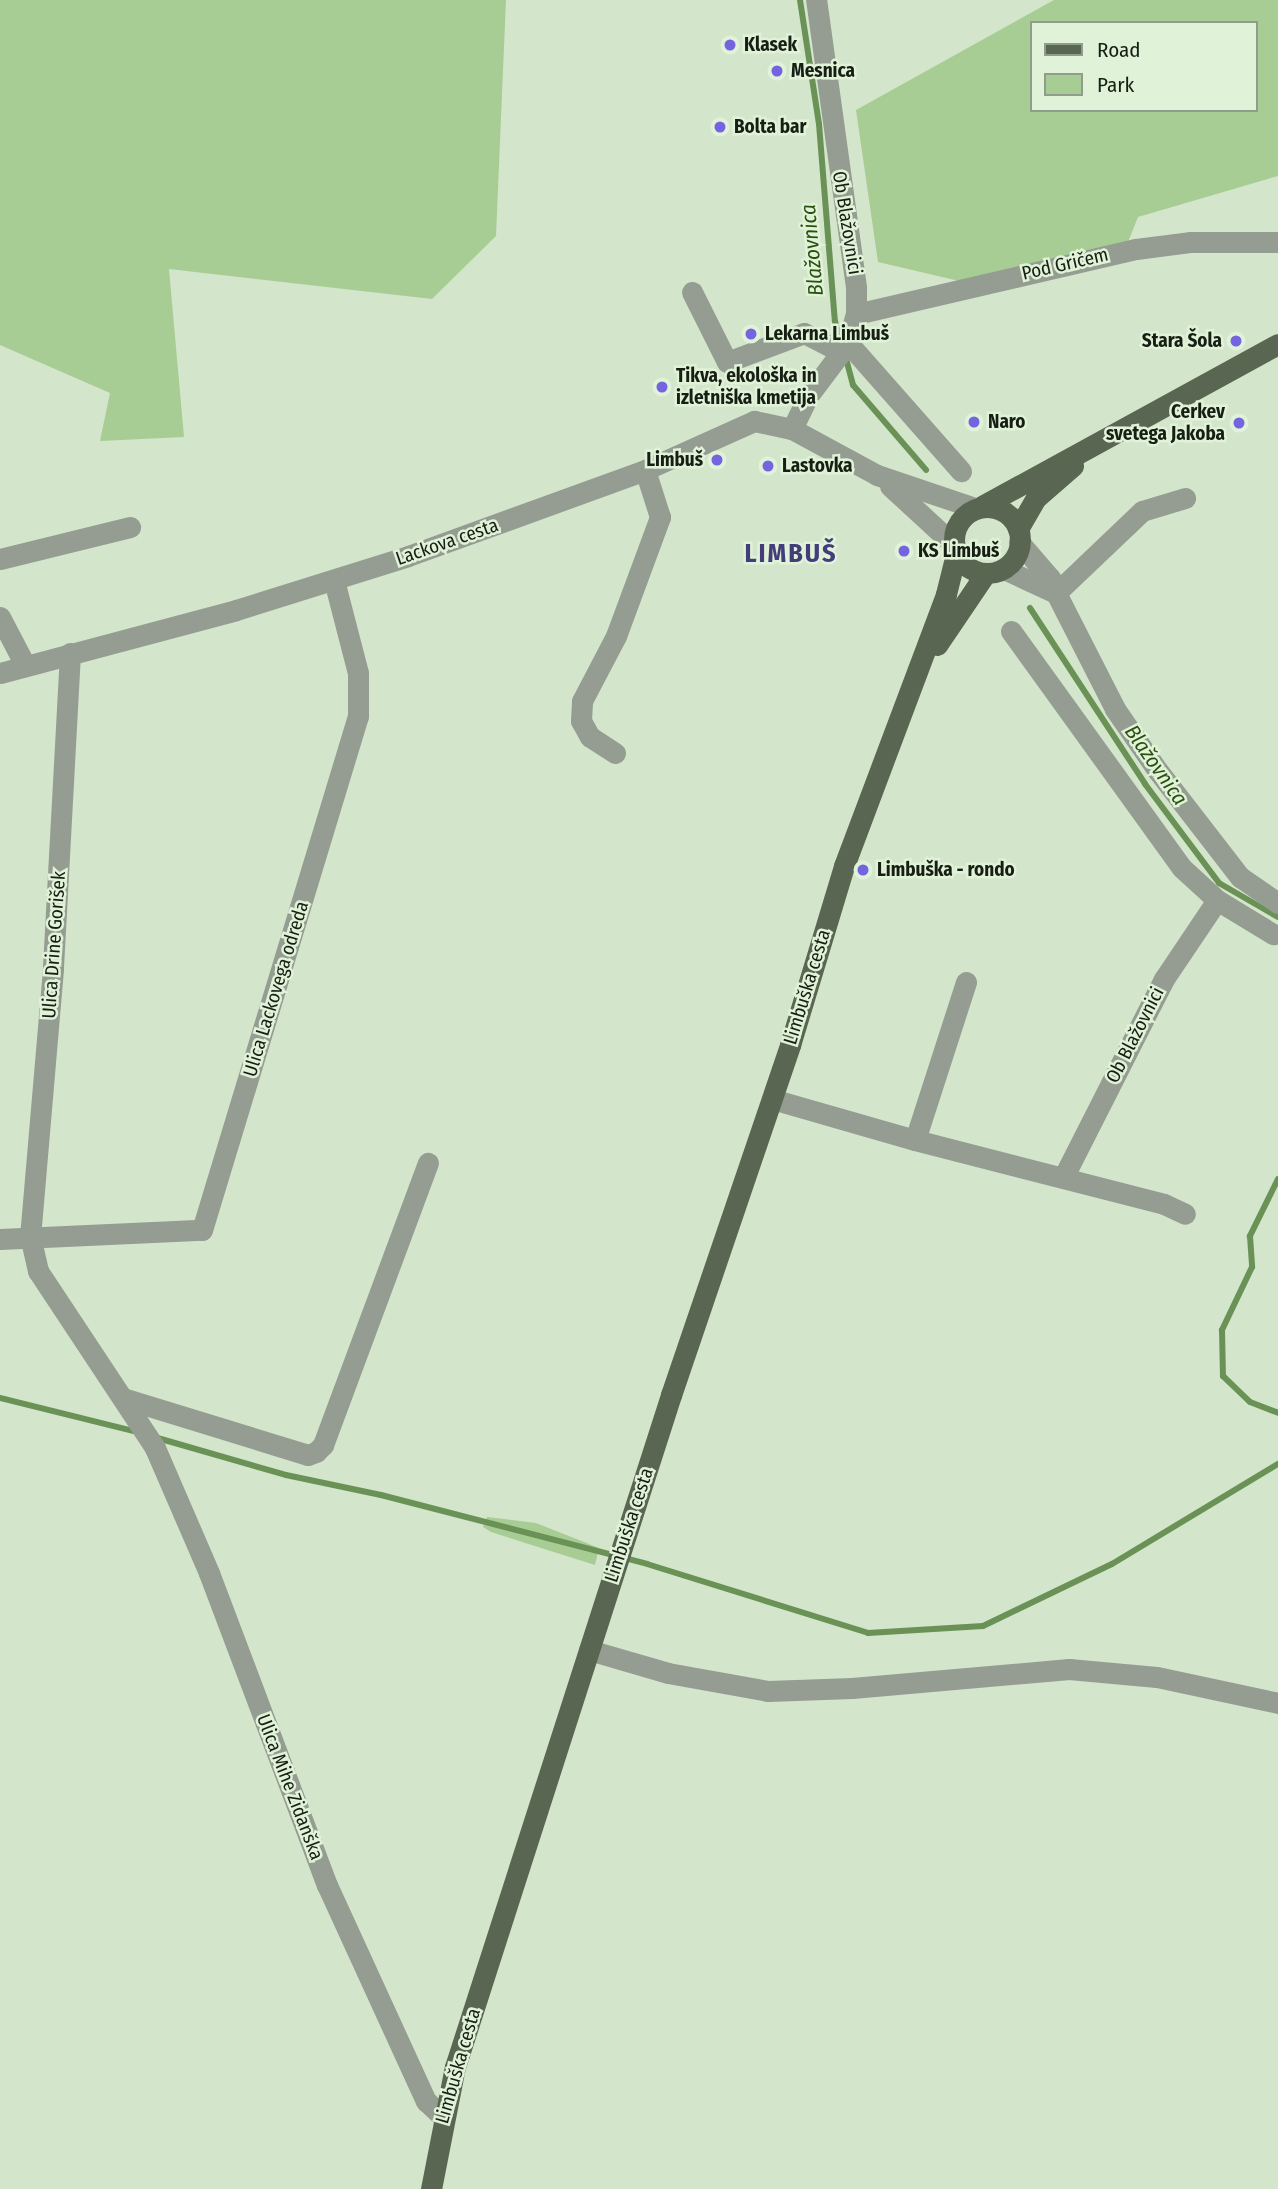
<!DOCTYPE html>
<html>
<head>
<meta charset="utf-8">
<style>
  body { margin:0 }
  #map { position:relative; width:1278px; height:2189px; overflow:hidden; background:#d3e5cb; font-family:"Fira Sans Condensed",sans-serif }
  div>[style] { position:absolute }
  .green>* { inset:0; background:#a7cd94 }
  .stream>* { height:6px; margin:-3px; padding:0 3px; transform-origin:3px; border-radius:3px; background:#6b9256 }
  .minor>* { height:21px; margin:-10.5px; padding:0 10.5px; transform-origin:10.5px; border-radius:10.5px; background:#959c91 }
  .major>* { height:21px; margin:-10.5px; padding:0 10.5px; transform-origin:10.5px; border-radius:10.5px; background:#596652 }
  .major>.ring { margin:-10.5px; padding:0; box-sizing:content-box; background:none; border:21px solid #596652; border-radius:50% }
  .dots>* { width:19px; height:19px; translate:-50% -50%; box-sizing:border-box; border:4px solid #e0f2d8; border-radius:50% }
  span { translate:-50% -50%; white-space:nowrap; text-align:center; line-height:1.15; -webkit-text-stroke:5px #e0f2d8; paint-order:stroke }
  .poi-label { font-size:19px; color:#171e14; font-weight:700 }
  .left { translate:0 -50%; text-align:left }
  .right { translate:-100% -50%; text-align:right }
  .street-label { font-size:19px; color:#171e14 }
  .water-label { font-size:21px; color:#2a500f; font-style:italic }
  .district-label { font-size:26px; color:#433d7a; font-weight:700; letter-spacing:2px }
  .legend { position:absolute; left:1030px; top:21px; width:228px; height:91px; box-sizing:border-box; background:#e0f2d8; border:2px solid #909d8a; margin:0; padding:9px 12px; list-style:none; font-size:21px; color:#171e14 }
  .legend li { display:flex; align-items:center; gap:14px; height:35px }
  .legend b { width:35px; border:2px solid #909d8a }
</style>
</head>
<body>
<div id="map">
  <div class="green">
    <i style="clip-path:polygon(0 0,506px 0,496px 236px,432px 299px,169px 269px,184px 437px,100px 441px,110px 393px,0 345px)"></i>
    <i style="clip-path:polygon(evenodd,1054px 0,1278px 0,1278px 176px,1138px 217px,1126px 247px,972px 284px,878px 262px,856px 110px,1054px 0,1031px 23px,1255px 23px,1255px 110px,1031px 110px,1031px 23px)"></i>
    <i style="clip-path:polygon(487px 1517px,536px 1523px,599px 1548px,595px 1565px,491px 1532px,483px 1527px)"></i>
  </div>
  <div class="stream">
    <i style="left:800px;top:0;width:125px;rotate:81.3deg"></i>
    <i style="left:819px;top:124px;width:198px;rotate:85.4deg"></i>
    <i style="left:835px;top:321px;width:22px;rotate:74deg"></i>
    <i style="left:845px;top:355px;width:31px;rotate:75deg"></i>
    <i style="left:853px;top:385px;width:112px;rotate:49.3deg"></i>
    <i style="left:1030px;top:608px;width:210px;rotate:56.8deg"></i>
    <i style="left:1145px;top:784px;width:124px;rotate:53.2deg"></i>
    <i style="left:1219px;top:883px;width:68px;rotate:30deg"></i>
    <i style="left:1278px;top:1179px;width:64px;rotate:116.2deg"></i>
    <i style="left:1250px;top:1236px;width:31px;rotate:86deg"></i>
    <i style="left:1252px;top:1267px;width:70px;rotate:115.5deg"></i>
    <i style="left:1222px;top:1330px;width:46px;rotate:88.8deg"></i>
    <i style="left:1223px;top:1376px;width:37px;rotate:44deg"></i>
    <i style="left:1250px;top:1402px;width:30px;rotate:21deg"></i>
    <i style="left:0;top:1398px;width:141px;rotate:13.9deg"></i>
    <i style="left:154px;top:1437px;width:137px;rotate:16.1deg"></i>
    <i style="left:286px;top:1475px;width:97px;rotate:11.9deg"></i>
    <i style="left:381px;top:1495px;width:275px;rotate:14.5deg"></i>
    <i style="left:647px;top:1564px;width:232px;rotate:17.3deg"></i>
    <i style="left:868px;top:1633px;width:115px;rotate:-3.5deg"></i>
    <i style="left:983px;top:1626px;width:143px;rotate:-25.7deg"></i>
    <i style="left:1112px;top:1564px;width:194px;rotate:-31.1deg"></i>
  </div>
  <div class="minor">
    <i style="left:692px;top:292px;width:78px;rotate:63.4deg"></i>
    <i style="left:727px;top:362px;width:82px;rotate:-20.6deg"></i>
    <i style="left:804px;top:333px;width:42px;rotate:27.2deg"></i>
    <i style="left:856px;top:314px;width:287px;rotate:-13.1deg"></i>
    <i style="left:1136px;top:249px;width:54px;rotate:-7.4deg"></i>
    <i style="left:1190px;top:242px;width:88px"></i>
    <i style="left:848px;top:343px;width:171px;rotate:48.6deg"></i>
    <i style="left:792px;top:429px;width:37px;rotate:-64deg"></i>
    <i style="left:808px;top:396px;width:66px;rotate:-53deg"></i>
    <i style="left:848px;top:343px;width:30px;rotate:-75deg"></i>
    <i style="left:856px;top:314px;width:27px;rotate:-90deg"></i>
    <i style="left:856px;top:287px;width:290px;rotate:-97.9deg"></i>
    <i style="left:890px;top:486px;width:86px;rotate:42.6deg"></i>
    <i style="left:1019px;top:542px;width:48px;rotate:49.3deg"></i>
    <i style="left:1050px;top:578px;width:16px;rotate:68deg"></i>
    <i style="left:1056px;top:593px;width:119px;rotate:-43.6deg"></i>
    <i style="left:1142px;top:511px;width:45px;rotate:-16.8deg"></i>
    <i style="left:0;top:559px;width:134px;rotate:-13.8deg"></i>
    <i style="left:1004px;top:569px;width:57px;rotate:24.8deg"></i>
    <i style="left:1056px;top:593px;width:130px;rotate:63deg"></i>
    <i style="left:1115px;top:709px;width:75px;rotate:55.3deg"></i>
    <i style="left:1158px;top:771px;width:134px;rotate:52.3deg"></i>
    <i style="left:1240px;top:877px;width:46px;rotate:34.4deg"></i>
    <i style="left:0;top:617px;width:54px;rotate:62.5deg"></i>
    <i style="left:1011px;top:631px;width:292px;rotate:54.2deg"></i>
    <i style="left:1182px;top:868px;width:47px;rotate:42.4deg"></i>
    <i style="left:1217px;top:900px;width:66px;rotate:31.3deg"></i>
    <i style="left:70px;top:653px;width:316px;rotate:93.1deg"></i>
    <i style="left:53px;top:969px;width:268px;rotate:94.9deg"></i>
    <i style="left:30px;top:1236px;width:36px;rotate:77deg"></i>
    <i style="left:38px;top:1271px;width:212px;rotate:56.5deg"></i>
    <i style="left:155px;top:1448px;width:136px;rotate:66.6deg"></i>
    <i style="left:209px;top:1573px;width:334px;rotate:69.3deg"></i>
    <i style="left:327px;top:1885px;width:238px;rotate:65.4deg"></i>
    <i style="left:426px;top:2101px;width:22px;rotate:43deg"></i>
    <i style="left:0;top:673px;width:244px;rotate:-14.9deg"></i>
    <i style="left:236px;top:610px;width:180px;rotate:-17.4deg"></i>
    <i style="left:408px;top:556px;width:252px;rotate:-19.9deg"></i>
    <i style="left:645px;top:470px;width:120px;rotate:-24.2deg"></i>
    <i style="left:754px;top:421px;width:39px;rotate:12deg"></i>
    <i style="left:792px;top:429px;width:97px;rotate:28.4deg"></i>
    <i style="left:877px;top:475px;width:103px;rotate:18.6deg"></i>
    <i style="left:615px;top:753px;width:30px;rotate:-147deg"></i>
    <i style="left:590px;top:737px;width:18px;rotate:-119deg"></i>
    <i style="left:581px;top:721px;width:20px;rotate:-87deg"></i>
    <i style="left:582px;top:701px;width:73px;rotate:-62.4deg"></i>
    <i style="left:616px;top:636px;width:127px;rotate:-69.7deg"></i>
    <i style="left:660px;top:517px;width:49px;rotate:-107.7deg"></i>
    <i style="left:772px;top:1099px;width:149px;rotate:16deg"></i>
    <i style="left:915px;top:1140px;width:257px;rotate:14.4deg"></i>
    <i style="left:1164px;top:1204px;width:23px;rotate:25deg"></i>
    <i style="left:915px;top:1140px;width:166px;rotate:-72.1deg"></i>
    <i style="left:1064px;top:1176px;width:221px;rotate:-63.1deg"></i>
    <i style="left:1164px;top:979px;width:95px;rotate:-56.1deg"></i>
    <i style="left:0;top:1239px;width:202px;rotate:-2.6deg"></i>
    <i style="left:202px;top:1230px;width:537px;rotate:-73.12deg"></i>
    <i style="left:358px;top:716px;width:43px;rotate:-90deg"></i>
    <i style="left:358px;top:673px;width:96px;rotate:-104.5deg"></i>
    <i style="left:126px;top:1399px;width:190px;rotate:17.1deg"></i>
    <i style="left:308px;top:1455px;width:9px;rotate:-21deg"></i>
    <i style="left:316px;top:1452px;width:10px;rotate:-45deg"></i>
    <i style="left:323px;top:1445px;width:301px;rotate:-69.6deg"></i>
    <i style="left:589px;top:1650px;width:82px;rotate:16.2deg"></i>
    <i style="left:668px;top:1673px;width:102px;rotate:10.2deg"></i>
    <i style="left:768px;top:1691px;width:84px;rotate:-2deg"></i>
    <i style="left:852px;top:1688px;width:218px;rotate:-5deg"></i>
    <i style="left:1069px;top:1669px;width:88px;rotate:5.2deg"></i>
    <i style="left:1157px;top:1677px;width:124px;rotate:12.1deg"></i>
  </div>
  <div class="major">
    <i style="left:982px;top:506px;width:337px;rotate:-28.7deg"></i>
    <i class="ring" style="left:954px;top:507px;width:45px;height:45px"></i>
    <i style="left:1018px;top:529px;width:36px;rotate:-60deg"></i>
    <i style="left:1036px;top:498px;width:49px;rotate:-40.9deg"></i>
    <i style="left:937px;top:645px;width:86px;rotate:-55.9deg"></i>
    <i style="left:431px;top:2189px;width:124px;rotate:-78.9deg"></i>
    <i style="left:455px;top:2067px;width:706px;rotate:-72.18deg"></i>
    <i style="left:671px;top:1395px;width:370px;rotate:-71.2deg"></i>
    <i style="left:790px;top:1045px;width:187px;rotate:-73.2deg"></i>
    <i style="left:844px;top:866px;width:290px;rotate:-69.4deg"></i>
    <i style="left:946px;top:594px;width:41px;rotate:-76deg"></i>
  </div>
  <div class="dots">
    <i style="left:730px;top:45px;background:#7464df"></i>
    <i style="left:777px;top:71px;background:#7464df"></i>
    <i style="left:720px;top:127px;background:#7464df"></i>
    <i style="left:751px;top:334px;background:#7464df"></i>
    <i style="left:1236px;top:341px;background:#7464df"></i>
    <i style="left:662px;top:387px;background:#7464df"></i>
    <i style="left:974px;top:422px;background:#7464df"></i>
    <i style="left:1239px;top:423px;background:#7464df"></i>
    <i style="left:717px;top:460px;background:#7464df"></i>
    <i style="left:768px;top:466px;background:#7464df"></i>
    <i style="left:904px;top:551px;background:#7464df"></i>
    <i style="left:863px;top:870px;background:#7464df"></i>
  </div>
  <div class="poi-label">
    <span class="left" style="left:744px;top:45px">Klasek</span>
    <span class="left" style="left:791px;top:71px">Mesnica</span>
    <span class="left" style="left:734px;top:127px">Bolta bar</span>
    <span class="left" style="left:765px;top:334px">Lekarna Limbuš</span>
    <span class="right" style="left:1222px;top:341px">Stara Šola</span>
    <span class="left" style="left:676px;top:387px">Tikva, ekološka in<br>izletniška kmetija</span>
    <span class="right" style="left:1225px;top:423px">Cerkev<br>svetega Jakoba</span>
    <span class="left" style="left:988px;top:422px">Naro</span>
    <span class="right" style="left:703px;top:460px">Limbuš</span>
    <span class="left" style="left:782px;top:466px">Lastovka</span>
    <span class="left" style="left:918px;top:551px">KS Limbuš</span>
    <span class="left" style="left:877px;top:870px">Limbuška - rondo</span>
  </div>
  <div class="street-label">
    <span style="left:847px;top:223px;rotate:81deg">Ob Blažovnici</span>
    <span style="left:1065px;top:264px;rotate:-13deg">Pod Gričem</span>
    <span style="left:447px;top:542px;rotate:-19deg">Lackova cesta</span>
    <span style="left:54px;top:945px;rotate:-86deg">Ulica Drine Gorišek</span>
    <span style="left:807px;top:987px;rotate:-73deg">Limbuška cesta</span>
    <span style="left:276px;top:989px;rotate:-73deg">Ulica Lackovega odreda</span>
    <span style="left:1135px;top:1035px;rotate:-63deg">Ob Blažovnici</span>
    <span style="left:629px;top:1525px;rotate:-72deg">Limbuška cesta</span>
    <span style="left:290px;top:1787px;rotate:69deg">Ulica Mihe Zidanška</span>
    <span style="left:458px;top:2066px;rotate:-74deg">Limbuška cesta</span>
  </div>
  <div class="water-label">
    <span style="left:812px;top:250px;rotate:-95deg">Blažovnica</span>
    <span style="left:1156px;top:765px;rotate:55deg">Blažovnica</span>
  </div>
  <div class="district-label">
    <span style="left:791px;top:554px">LIMBUŠ</span>
  </div>
  <ul class="legend">
  <li><b style="height:9px;background:#596652"></b>Road</li>
  <li><b style="height:19px;background:#a7cd94"></b>Park</li>
  </ul>
</div>
</body>
</html>
